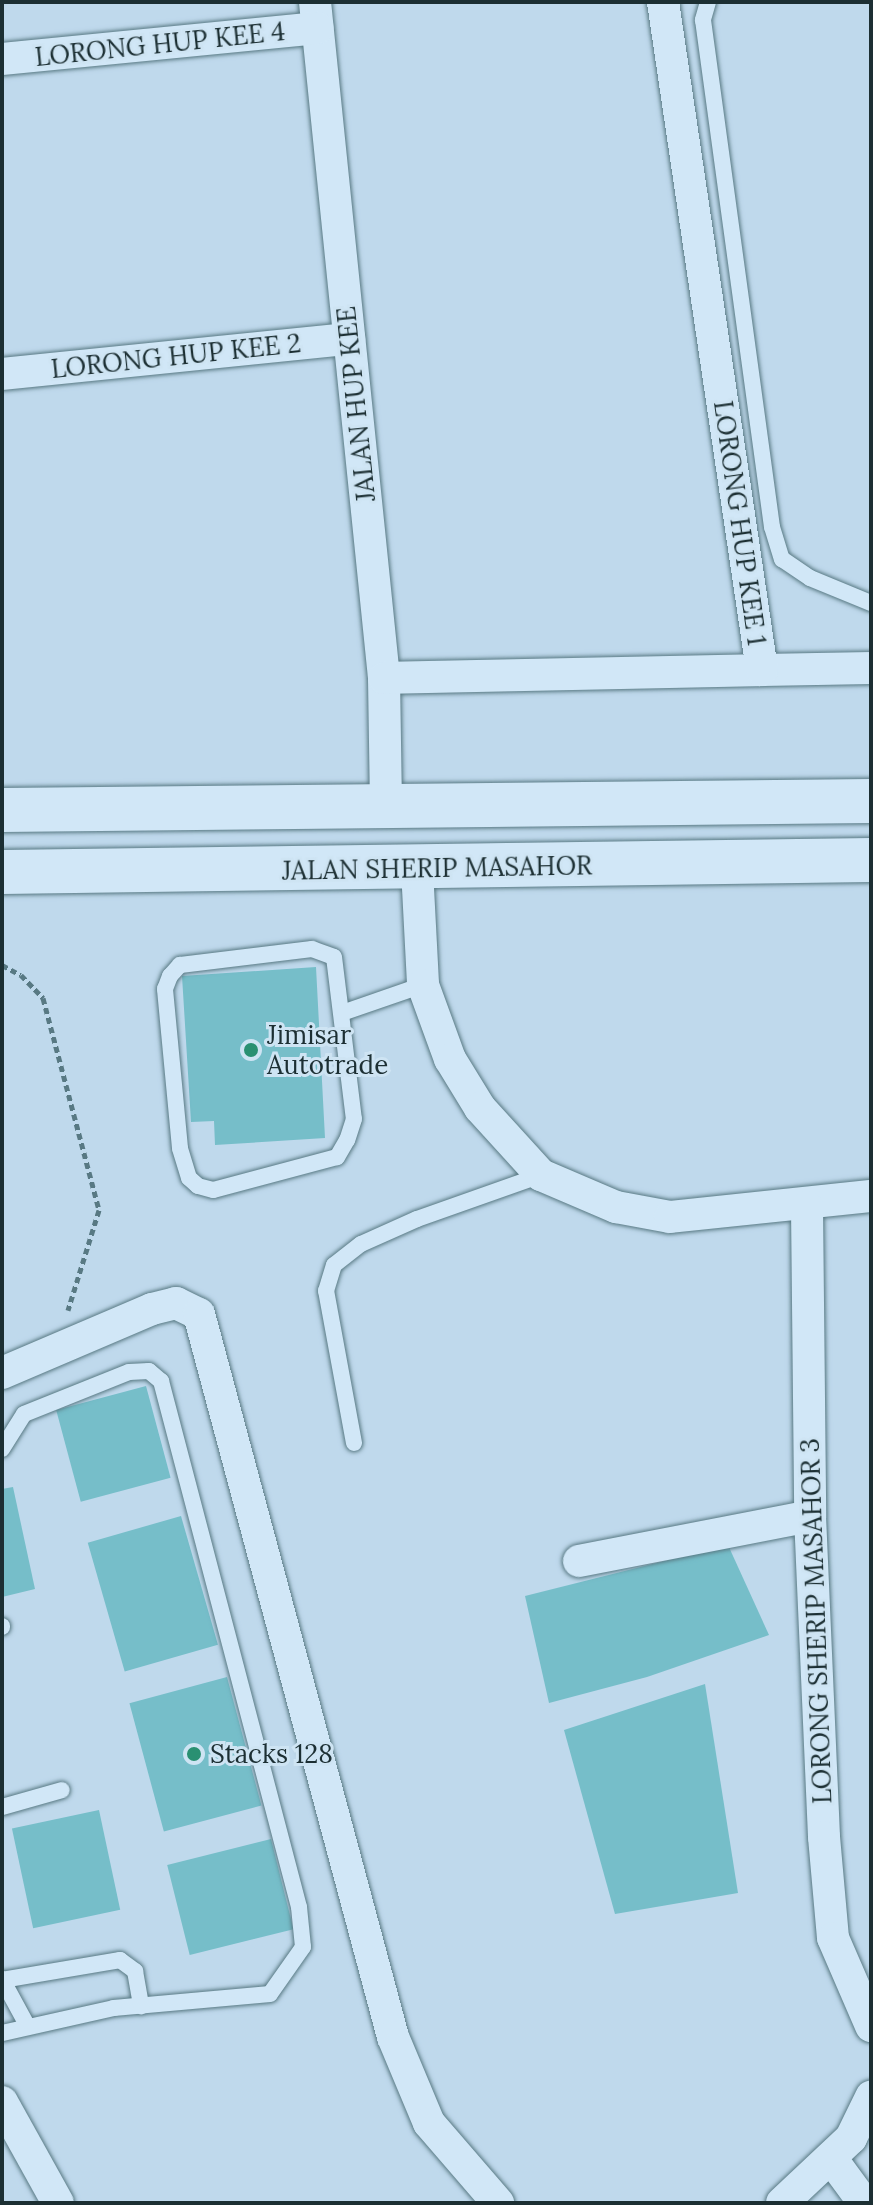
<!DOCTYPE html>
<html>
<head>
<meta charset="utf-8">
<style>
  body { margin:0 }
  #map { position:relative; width:873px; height:2205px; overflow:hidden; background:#bfd9ec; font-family:Lora,serif }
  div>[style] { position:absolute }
  .building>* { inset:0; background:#76bec9; transform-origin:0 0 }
  .path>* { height:5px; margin-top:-2.5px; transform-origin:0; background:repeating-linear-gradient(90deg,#587983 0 6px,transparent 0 10px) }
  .roads { filter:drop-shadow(0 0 2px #587983) drop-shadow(0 0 2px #587983) }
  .service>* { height:16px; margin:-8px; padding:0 8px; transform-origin:8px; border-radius:8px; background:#d1e7f7 }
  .minor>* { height:32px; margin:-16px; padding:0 16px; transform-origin:16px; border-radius:16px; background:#d1e7f7 }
  .secondary>* { height:44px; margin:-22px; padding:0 22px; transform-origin:22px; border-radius:22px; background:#d1e7f7 }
  .dots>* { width:22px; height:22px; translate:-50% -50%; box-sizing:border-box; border:4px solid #cee4f3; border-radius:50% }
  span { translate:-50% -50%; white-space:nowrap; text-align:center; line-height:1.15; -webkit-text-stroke:6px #cee4f3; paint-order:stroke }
  .street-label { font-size:26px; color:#1c2f33 }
  .poi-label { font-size:26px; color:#1c2f33 }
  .left { translate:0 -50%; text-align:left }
  .frame { position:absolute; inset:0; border:4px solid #1c2f33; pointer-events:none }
</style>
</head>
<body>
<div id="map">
  <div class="building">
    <i style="clip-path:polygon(316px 967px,325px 1138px,215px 1145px,214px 1121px,191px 1122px,182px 976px)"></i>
    <i style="left:146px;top:1386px;width:95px;height:93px;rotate:75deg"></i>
    <i style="clip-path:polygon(13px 1487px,35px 1589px,2px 1597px,2px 1489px)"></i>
    <i style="left:181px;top:1516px;width:134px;height:97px;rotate:74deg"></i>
    <i style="clip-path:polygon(728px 1545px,769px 1635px,647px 1677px,549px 1703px,525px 1596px)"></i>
    <i style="left:227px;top:1677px;width:133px;height:101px;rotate:75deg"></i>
    <i style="clip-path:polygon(705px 1684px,738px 1893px,615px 1914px,564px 1730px)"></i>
    <i style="left:99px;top:1810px;width:102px;height:89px;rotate:78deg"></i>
    <i style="left:271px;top:1839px;width:93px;height:107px;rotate:76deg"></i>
  </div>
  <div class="path">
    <i style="left:2px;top:965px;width:21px;rotate:28deg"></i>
    <i style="left:21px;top:975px;width:32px;rotate:46deg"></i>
    <i style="left:43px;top:998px;width:219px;rotate:75.2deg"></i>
    <i style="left:99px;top:1210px;width:105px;rotate:107.2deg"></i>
  </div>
  <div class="roads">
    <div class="service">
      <i style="left:708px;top:2px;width:19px;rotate:106deg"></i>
      <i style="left:703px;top:20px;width:512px;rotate:82.25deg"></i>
      <i style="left:772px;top:527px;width:34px;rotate:73deg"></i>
      <i style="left:782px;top:559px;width:34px;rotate:34deg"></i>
      <i style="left:810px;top:578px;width:66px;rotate:22.3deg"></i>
      <i style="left:312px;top:949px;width:23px;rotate:20deg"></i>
      <i style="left:334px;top:957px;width:163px;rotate:83deg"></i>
      <i style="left:354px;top:1119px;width:22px;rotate:108deg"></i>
      <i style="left:347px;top:1140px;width:20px;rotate:120deg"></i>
      <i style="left:337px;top:1157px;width:128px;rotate:165.1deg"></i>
      <i style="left:213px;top:1190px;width:16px;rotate:-165deg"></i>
      <i style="left:198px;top:1186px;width:12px;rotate:-138deg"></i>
      <i style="left:189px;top:1178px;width:31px;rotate:-107deg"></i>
      <i style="left:180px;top:1148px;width:160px;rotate:-95.4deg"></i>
      <i style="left:165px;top:989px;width:14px;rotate:-69deg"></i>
      <i style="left:170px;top:976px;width:15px;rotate:-48deg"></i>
      <i style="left:180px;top:965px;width:133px;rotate:-6.9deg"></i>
      <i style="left:342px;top:1013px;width:86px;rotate:-19.1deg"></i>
      <i style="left:354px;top:1443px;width:155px;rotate:-100.4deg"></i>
      <i style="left:326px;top:1291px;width:27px;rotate:-73deg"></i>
      <i style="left:334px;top:1265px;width:34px;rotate:-38deg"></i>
      <i style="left:361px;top:1244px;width:61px;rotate:-24.1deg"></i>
      <i style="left:417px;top:1219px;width:132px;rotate:-19.5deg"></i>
      <i style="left:2px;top:1449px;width:41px;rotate:-57.8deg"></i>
      <i style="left:24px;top:1414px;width:113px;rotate:-21.8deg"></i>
      <i style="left:129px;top:1372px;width:20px;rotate:-3deg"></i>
      <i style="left:149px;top:1371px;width:16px;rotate:40deg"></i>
      <i style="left:161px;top:1381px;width:544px;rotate:75.3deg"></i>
      <i style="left:299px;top:1907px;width:40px;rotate:84.3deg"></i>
      <i style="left:303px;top:1947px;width:57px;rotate:125.1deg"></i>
      <i style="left:270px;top:1994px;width:157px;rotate:174.9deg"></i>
      <i style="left:114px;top:2008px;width:115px;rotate:167.4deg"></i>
      <i style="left:2px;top:1627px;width:1px;rotate:-90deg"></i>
      <i style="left:2px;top:1807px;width:62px;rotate:-15.8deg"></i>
      <i style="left:2px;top:1979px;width:52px;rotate:61.5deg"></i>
      <i style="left:2px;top:1980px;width:120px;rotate:-9.6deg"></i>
      <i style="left:120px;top:1960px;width:19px;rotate:36deg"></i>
      <i style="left:135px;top:1971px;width:36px;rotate:80deg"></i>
    </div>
    <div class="minor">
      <i style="left:315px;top:2px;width:680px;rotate:84.17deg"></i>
      <i style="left:384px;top:678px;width:129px;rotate:89.1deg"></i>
      <i style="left:2px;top:59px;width:317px;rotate:-5.6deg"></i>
      <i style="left:2px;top:374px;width:349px;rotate:-5.8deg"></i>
      <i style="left:762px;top:670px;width:109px;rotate:-1.1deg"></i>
      <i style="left:384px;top:678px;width:378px;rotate:-1.2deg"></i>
      <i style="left:762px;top:670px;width:675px;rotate:-98.43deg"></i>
      <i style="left:417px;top:869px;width:116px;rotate:87deg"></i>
      <i style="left:423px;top:985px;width:79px;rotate:70deg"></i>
      <i style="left:450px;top:1059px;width:57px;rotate:58.5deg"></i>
      <i style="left:480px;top:1108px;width:91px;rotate:47.7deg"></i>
      <i style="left:541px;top:1175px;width:82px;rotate:23.1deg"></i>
      <i style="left:616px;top:1207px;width:55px;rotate:10.5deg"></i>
      <i style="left:670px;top:1217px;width:202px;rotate:-6deg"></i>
      <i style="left:807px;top:1207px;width:309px;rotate:89.4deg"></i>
      <i style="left:810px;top:1516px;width:321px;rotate:87.5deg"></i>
      <i style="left:824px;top:1837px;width:101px;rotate:84.9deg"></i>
      <i style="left:833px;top:1938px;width:96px;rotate:66.6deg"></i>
      <i style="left:2px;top:1373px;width:163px;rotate:-23.1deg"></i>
      <i style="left:152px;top:1309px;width:25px;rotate:-14deg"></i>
      <i style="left:176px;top:1303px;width:25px;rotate:26deg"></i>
      <i style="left:199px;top:1314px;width:749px;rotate:74.98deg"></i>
      <i style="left:393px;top:2037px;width:93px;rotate:67.3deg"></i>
      <i style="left:429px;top:2123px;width:106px;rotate:49.2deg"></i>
      <i style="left:579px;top:1561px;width:235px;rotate:-11deg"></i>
      <i style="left:2px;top:2102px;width:115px;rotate:61deg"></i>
      <i style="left:831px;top:2158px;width:56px;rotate:53.7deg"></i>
      <i style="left:782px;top:2203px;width:95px;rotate:-43.3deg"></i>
      <i style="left:851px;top:2138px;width:46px;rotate:-64deg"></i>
    </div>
    <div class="secondary">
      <i style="left:2px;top:810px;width:869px;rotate:-0.59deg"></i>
      <i style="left:2px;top:872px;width:869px;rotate:-0.79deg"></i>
    </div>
  </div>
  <div class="dots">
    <i style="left:251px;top:1050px;background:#2a9072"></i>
    <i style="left:194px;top:1754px;background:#2a9072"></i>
  </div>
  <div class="street-label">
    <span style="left:160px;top:44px;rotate:-6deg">LORONG HUP KEE 4</span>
    <span style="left:176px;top:356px;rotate:-6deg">LORONG HUP KEE 2</span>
    <span style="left:356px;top:404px;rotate:-96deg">JALAN HUP KEE</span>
    <span style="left:740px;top:523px;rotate:82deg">LORONG HUP KEE 1</span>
    <span style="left:437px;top:868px;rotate:-1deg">JALAN SHERIP MASAHOR</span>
    <span style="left:816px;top:1621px;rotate:-92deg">LORONG SHERIP MASAHOR 3</span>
  </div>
  <div class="poi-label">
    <span class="left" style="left:267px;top:1050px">Jimisar<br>Autotrade</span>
    <span class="left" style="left:210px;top:1754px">Stacks 128</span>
  </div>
  <div class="frame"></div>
</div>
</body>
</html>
